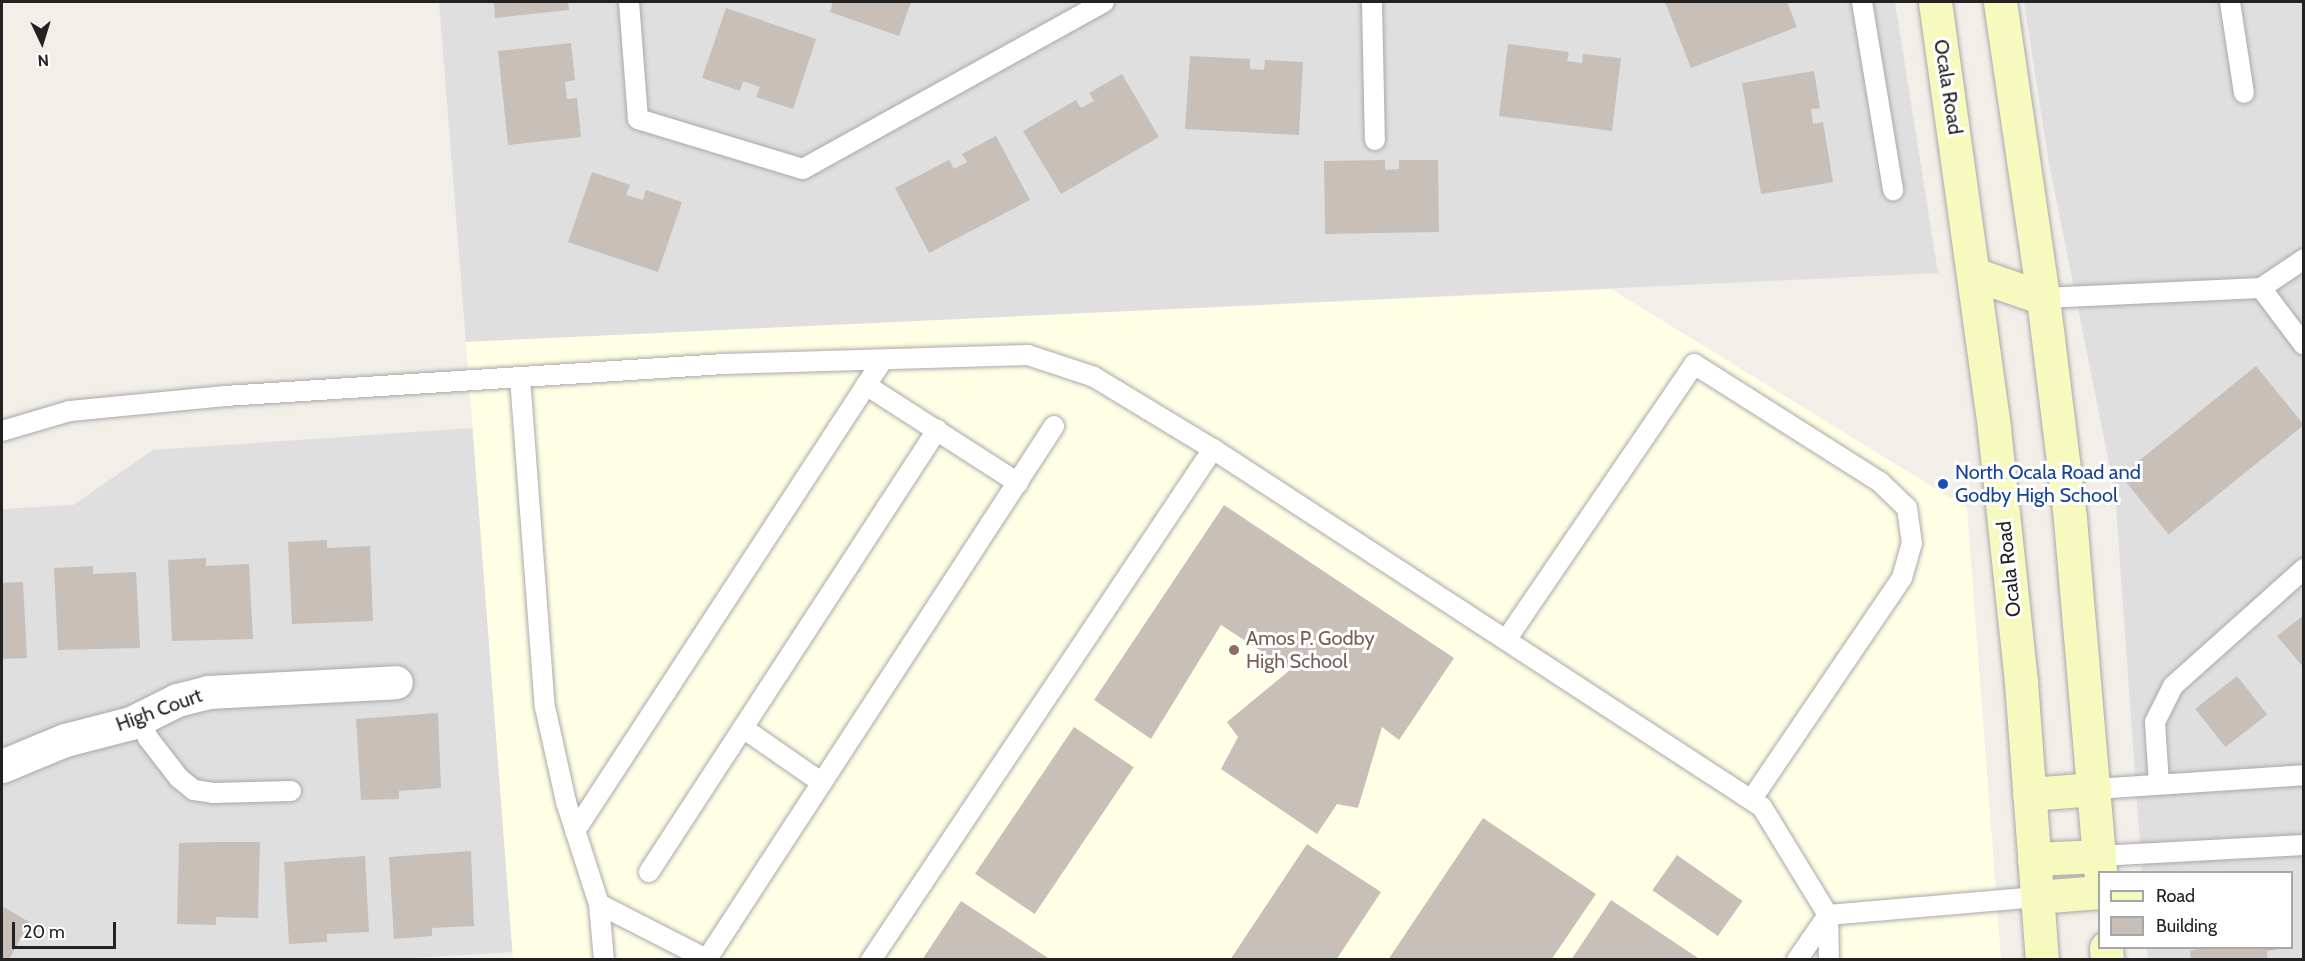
<!DOCTYPE html>
<html>
<head>
<meta charset="utf-8">
<style>
  body { margin:0 }
  #map { position:relative; width:2305px; height:961px; overflow:hidden; background:#f2efe9; font-family:Cabin,sans-serif }
  div>[style] { position:absolute }
  .residential>* { inset:0; background:#e0dfdf }
  .education>* { inset:0; background:#ffffe5 }
  .building>* { inset:0; background:#c7bfb8; transform-origin:0 0 }
  .roads { filter:drop-shadow(0 0 2px #a9a9a9) drop-shadow(0 0 2px #a9a9a9) }
  .lane>* { height:20px; margin:-10px; padding:0 10px; transform-origin:10px; border-radius:10px; background:#fff }
  .street>* { height:33px; margin:-16.5px; padding:0 16.5px; transform-origin:16.5px; border-radius:16.5px; background:#fff }
  .secondary>* { height:33px; margin:-16.5px; padding:0 16.5px; transform-origin:16.5px; border-radius:16.5px; background:#f7fabf }
  .dots>* { width:16px; height:16px; translate:-50% -50%; box-sizing:border-box; border:3px solid #fff; border-radius:50% }
  span { translate:-50% -50%; white-space:nowrap; text-align:center; line-height:1.15; -webkit-text-stroke:6px #fff; paint-order:stroke }
  .street-label { font-size:20px; color:#222 }
  .transit-label { font-size:20px; color:#164399 }
  .left { translate:0 -50%; text-align:left }
  .education-label { font-size:20px; color:#785e54 }
  .frame { position:absolute; inset:0; border:3px solid #222; pointer-events:none }
  .legend { position:absolute; left:2098px; top:871px; width:195px; height:78px; box-sizing:border-box; background:#fff; border:2px solid #a7a7a7; margin:0; padding:8px 10px; list-style:none; font-size:18px; color:#222 }
  .legend li { display:flex; align-items:center; gap:12px; height:30px }
  .legend b { width:30px; border:2px solid #a7a7a7 }
  .north { position:absolute; left:12px; top:12px; width:60px; height:60px; -webkit-text-stroke:4px #fff; paint-order:stroke; rotate:176deg; font-size:16px; font-weight:700; line-height:24px; text-align:center; color:#222 }
  .north::after { content:''; display:block; margin:auto; width:21px; height:27px; background:#222; clip-path:polygon(50% 0,100% 100%,50% 72%,0 100%) }
  .scale { position:absolute; left:12px; top:922px; width:104px; height:27px; box-sizing:border-box; border:3px solid #222; border-top:0; padding-left:8px; font-size:18px; line-height:21px; white-space:nowrap; color:#222; -webkit-text-stroke:4px #fff; paint-order:stroke }
</style>
</head>
<body>
<div id="map">
  <div class="residential">
    <i style="clip-path:polygon(439px 2px,1895px 2px,1938px 273px,466px 342px)"></i>
    <i style="clip-path:polygon(2024px 2px,2303px 2px,2303px 959px,2148px 959px,2147px 948px,2292px 948px,2292px 872px,2142px 872px,2115px 493px,2048px 158px)"></i>
    <i style="clip-path:polygon(473px 428px,513px 952px,378px 960px,2px 960px,2px 509px,73px 505px,153px 450px)"></i>
  </div>
  <div class="education">
    <i style="clip-path:polygon(1611px 289px,1967px 508px,2001px 959px,513px 959px,466px 342px)"></i>
  </div>
  <div class="building">
    <i style="clip-path:polygon(494px 2px,568px 2px,569px 10px,495px 18px)"></i>
    <i style="clip-path:polygon(833px 2px,911px 2px,899px 36px,830px 12px)"></i>
    <i style="clip-path:polygon(1665px 2px,1787px 2px,1797px 27px,1691px 68px)"></i>
    <i style="clip-path:polygon(726px 8px,816px 39px,793px 109px,756px 97px,760px 87px,743px 81px,740px 91px,702px 78px)"></i>
    <i style="clip-path:polygon(571px 43px,575px 80px,565px 82px,567px 99px,577px 98px,581px 137px,508px 145px,498px 51px)"></i>
    <i style="clip-path:polygon(1508px 44px,1569px 52px,1567px 61px,1582px 63px,1583px 54px,1621px 58px,1612px 131px,1499px 116px)"></i>
    <i style="clip-path:polygon(1190px 56px,1250px 59px,1250px 69px,1264px 70px,1265px 60px,1303px 62px,1299px 135px,1185px 129px)"></i>
    <i style="clip-path:polygon(1814px 71px,1820px 108px,1811px 109px,1813px 124px,1823px 122px,1833px 182px,1761px 194px,1742px 83px)"></i>
    <i style="clip-path:polygon(1122px 74px,1159px 137px,1061px 194px,1023px 131px,1076px 100px,1081px 108px,1094px 101px,1089px 93px)"></i>
    <i style="clip-path:polygon(996px 136px,1030px 200px,929px 253px,895px 188px,949px 160px,954px 169px,967px 162px,962px 154px)"></i>
    <i style="clip-path:polygon(1385px 160px,1385px 170px,1399px 169px,1399px 160px,1438px 160px,1439px 232px,1325px 234px,1324px 161px)"></i>
    <i style="clip-path:polygon(592px 172px,630px 185px,626px 195px,643px 200px,646px 190px,682px 202px,658px 272px,568px 242px)"></i>
    <i style="left:2256px;top:366px;width:76px;height:174px;rotate:51deg"></i>
    <i style="clip-path:polygon(1224px 505px,1454px 658px,1399px 740px,1382px 727px,1358px 808px,1337px 804px,1317px 834px,1221px 769px,1238px 737px,1227px 722px,1290px 670px,1221px 625px,1151px 739px,1094px 700px)"></i>
    <i style="clip-path:polygon(327px 540px,327px 548px,370px 546px,373px 621px,292px 624px,288px 542px)"></i>
    <i style="clip-path:polygon(206px 558px,206px 566px,249px 564px,253px 639px,172px 641px,168px 560px)"></i>
    <i style="clip-path:polygon(93px 566px,93px 574px,136px 572px,140px 648px,58px 650px,54px 568px)"></i>
    <i style="clip-path:polygon(23px 582px,27px 658px,2px 659px,2px 583px)"></i>
    <i style="clip-path:polygon(2304px 615px,2304px 668px,2277px 636px)"></i>
    <i style="left:2237px;top:676px;width:49px;height:53px;rotate:52deg"></i>
    <i style="clip-path:polygon(438px 713px,441px 788px,399px 791px,399px 799px,361px 800px,356px 719px)"></i>
    <i style="left:1074px;top:727px;width:72px;height:177px;rotate:34deg"></i>
    <i style="clip-path:polygon(1483px 818px,1596px 894px,1551px 960px,1388px 960px)"></i>
    <i style="clip-path:polygon(218px 842px,260px 842px,258px 918px,216px 917px,216px 925px,177px 924px,179px 843px)"></i>
    <i style="clip-path:polygon(1307px 844px,1381px 892px,1336px 960px,1230px 960px)"></i>
    <i style="clip-path:polygon(471px 851px,474px 926px,432px 928px,432px 936px,394px 939px,389px 857px)"></i>
    <i style="left:1677px;top:855px;width:80px;height:43px;rotate:35deg"></i>
    <i style="clip-path:polygon(365px 856px,369px 932px,327px 934px,327px 942px,289px 944px,284px 862px)"></i>
    <i style="clip-path:polygon(1611px 900px,1701px 960px,1571px 960px)"></i>
    <i style="clip-path:polygon(961px 901px,1051px 960px,922px 960px)"></i>
    <i style="clip-path:polygon(2px 906px,29px 922px,9px 960px,2px 960px)"></i>
    <i style="clip-path:polygon(2200px 948px,2276px 948px,2276px 950px,2267px 951px,2268px 960px,2191px 960px,2190px 951px)"></i>
  </div>
  <div class="roads">
    <div class="lane">
      <i style="left:629px;top:2px;width:117px;rotate:85.6deg"></i>
      <i style="left:638px;top:119px;width:172px;rotate:16.9deg"></i>
      <i style="left:803px;top:169px;width:344px;rotate:-29deg"></i>
      <i style="left:1372px;top:2px;width:138px;rotate:88.8deg"></i>
      <i style="left:1862px;top:2px;width:191px;rotate:80.6deg"></i>
      <i style="left:2230px;top:2px;width:92px;rotate:81.3deg"></i>
      <i style="left:2261px;top:288px;width:71px;rotate:53deg"></i>
      <i style="left:2043px;top:298px;width:218px;rotate:-2.6deg"></i>
      <i style="left:2261px;top:288px;width:52px;rotate:-34deg"></i>
      <i style="left:520px;top:378px;width:330px;rotate:85.7deg"></i>
      <i style="left:545px;top:707px;width:97px;rotate:77.5deg"></i>
      <i style="left:566px;top:802px;width:107px;rotate:72.1deg"></i>
      <i style="left:599px;top:904px;width:56px;rotate:84.9deg"></i>
      <i style="left:866px;top:385px;width:181px;rotate:32.8deg"></i>
      <i style="left:2px;top:431px;width:71px;rotate:-16.4deg"></i>
      <i style="left:70px;top:411px;width:156px;rotate:-5.5deg"></i>
      <i style="left:225px;top:396px;width:500px;rotate:-3.67deg"></i>
      <i style="left:724px;top:364px;width:304px;rotate:-1.7deg"></i>
      <i style="left:1028px;top:355px;width:70px;rotate:18.4deg"></i>
      <i style="left:1094px;top:377px;width:139px;rotate:31.2deg"></i>
      <i style="left:1213px;top:449px;width:655px;rotate:33.11deg"></i>
      <i style="left:1762px;top:807px;width:127px;rotate:58.6deg"></i>
      <i style="left:1828px;top:915px;width:45px;rotate:88.7deg"></i>
      <i style="left:1506px;top:640px;width:334px;rotate:-55.7deg"></i>
      <i style="left:1694px;top:364px;width:220px;rotate:32.4deg"></i>
      <i style="left:1880px;top:482px;width:37px;rotate:44deg"></i>
      <i style="left:1907px;top:508px;width:35px;rotate:82deg"></i>
      <i style="left:1912px;top:543px;width:36px;rotate:106deg"></i>
      <i style="left:1902px;top:578px;width:268px;rotate:124.2deg"></i>
      <i style="left:140px;top:719px;width:21px;rotate:67deg"></i>
      <i style="left:148px;top:738px;width:51px;rotate:52.2deg"></i>
      <i style="left:179px;top:778px;width:19px;rotate:39deg"></i>
      <i style="left:194px;top:790px;width:19px;rotate:9deg"></i>
      <i style="left:213px;top:793px;width:78px;rotate:-1.5deg"></i>
      <i style="left:743px;top:728px;width:96px;rotate:34.8deg"></i>
      <i style="left:2159px;top:784px;width:62px;rotate:-93.7deg"></i>
      <i style="left:2155px;top:722px;width:40px;rotate:-63.4deg"></i>
      <i style="left:2173px;top:686px;width:176px;rotate:-41.8deg"></i>
      <i style="left:2095px;top:789px;width:209px;rotate:-3.8deg"></i>
      <i style="left:575px;top:831px;width:561px;rotate:-56.85deg"></i>
      <i style="left:2099px;top:856px;width:205px;rotate:-3.1deg"></i>
      <i style="left:649px;top:872px;width:528px;rotate:-56.91deg"></i>
      <i style="left:599px;top:904px;width:123px;rotate:27.2deg"></i>
      <i style="left:1828px;top:915px;width:210px;rotate:-4.9deg"></i>
      <i style="left:707px;top:959px;width:636px;rotate:-56.93deg"></i>
      <i style="left:871px;top:960px;width:615px;rotate:-56.21deg"></i>
      <i style="left:1797px;top:960px;width:55px;rotate:-55.4deg"></i>
    </div>
    <div class="street">
      <i style="left:2px;top:766px;width:68px;rotate:-22.4deg"></i>
      <i style="left:65px;top:740px;width:68px;rotate:-14.4deg"></i>
      <i style="left:131px;top:723px;width:51px;rotate:-26.6deg"></i>
      <i style="left:177px;top:700px;width:32px;rotate:-14deg"></i>
      <i style="left:208px;top:692px;width:188px;rotate:-3deg"></i>
    </div>
    <div class="secondary">
      <i style="left:1935px;top:2px;width:431px;rotate:82.1deg"></i>
      <i style="left:1994px;top:429px;width:254px;rotate:83.9deg"></i>
      <i style="left:2021px;top:682px;width:279px;rotate:85.7deg"></i>
      <i style="left:2000px;top:2px;width:299px;rotate:81.7deg"></i>
      <i style="left:2043px;top:298px;width:223px;rotate:83deg"></i>
      <i style="left:2070px;top:519px;width:354px;rotate:85.1deg"></i>
      <i style="left:1974px;top:274px;width:73px;rotate:19.2deg"></i>
      <i style="left:2029px;top:794px;width:66px;rotate:-4.3deg"></i>
      <i style="left:2034px;top:859px;width:65px;rotate:-2.6deg"></i>
      <i style="left:2037px;top:897px;width:63px;rotate:-4.5deg"></i>
      <i style="left:2106px;top:948px;width:12px;rotate:85deg"></i>
    </div>
  </div>
  <div class="dots">
    <i style="left:1943px;top:484px;background:#1a4fb4"></i>
    <i style="left:1234px;top:650px;background:#8d6e63"></i>
  </div>
  <div class="street-label">
    <span style="left:1948px;top:87px;rotate:81deg">Ocala Road</span>
    <span style="left:2009px;top:569px;rotate:-96deg">Ocala Road</span>
    <span style="left:159px;top:710px;rotate:-20deg">High Court</span>
  </div>
  <div class="transit-label">
    <span class="left" style="left:1955px;top:484px">North Ocala Road and<br>Godby High School</span>
  </div>
  <div class="education-label">
    <span class="left" style="left:1246px;top:650px">Amos P. Godby<br>High School</span>
  </div>
  <div class="frame"></div>
  <ul class="legend">
  <li><b style="height:8px;background:#f7fabf"></b>Road</li>
  <li><b style="height:16px;background:#c7bfb8"></b>Building</li>
  </ul>
  <div class="north">N</div>
  <div class="scale">20 m</div>
</div>
</body>
</html>
